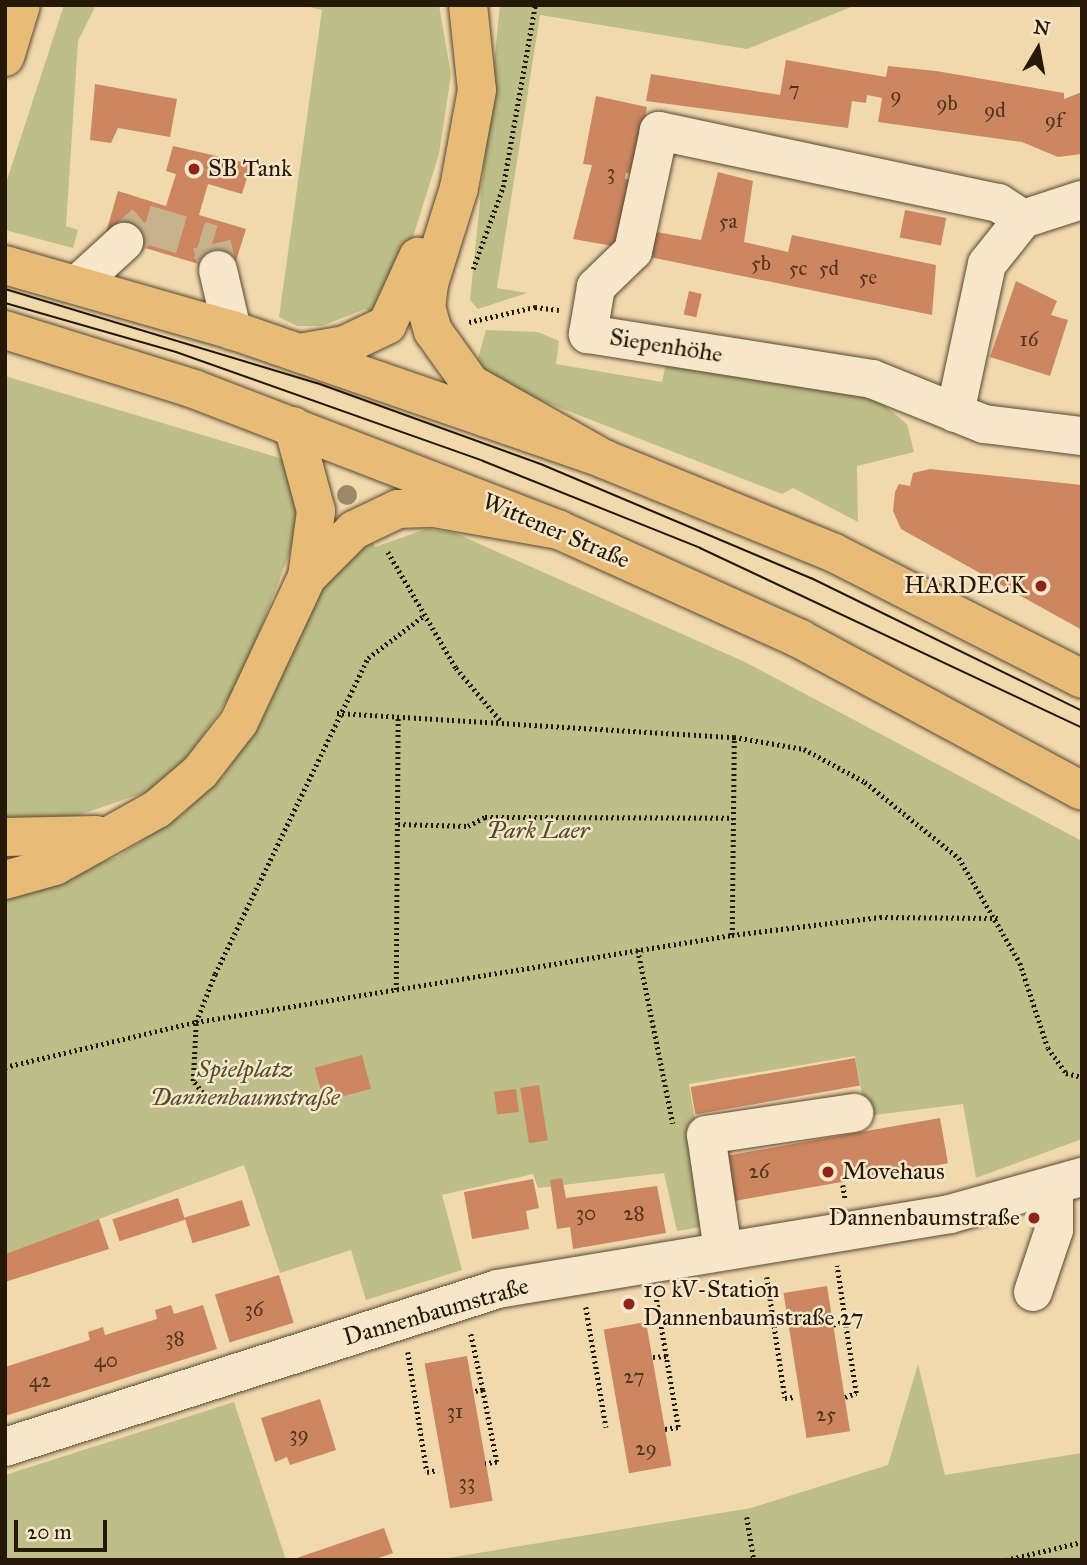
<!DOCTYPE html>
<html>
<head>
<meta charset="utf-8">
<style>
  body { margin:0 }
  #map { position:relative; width:1087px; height:1565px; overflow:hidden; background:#f1d9ae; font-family:"IM FELL Great Primer",serif }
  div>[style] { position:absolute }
  .green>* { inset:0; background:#bebe88 }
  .building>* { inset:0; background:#cc8761; transform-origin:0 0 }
  .minor-tunnel>* { height:38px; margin-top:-19px; transform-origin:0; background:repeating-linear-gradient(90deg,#c8b28d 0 38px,transparent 0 57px) }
  .path>* { height:4.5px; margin-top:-2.25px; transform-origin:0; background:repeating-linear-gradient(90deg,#251807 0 2px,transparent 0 5.5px) }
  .roads { filter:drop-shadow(0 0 2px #584831) drop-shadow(0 0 2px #584831) }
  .minor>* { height:38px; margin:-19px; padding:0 19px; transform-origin:19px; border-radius:19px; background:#f6e6ca }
  .major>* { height:38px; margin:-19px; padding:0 19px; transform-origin:19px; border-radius:19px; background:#e8bc77 }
  .highway>* { height:38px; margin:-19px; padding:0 19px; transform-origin:19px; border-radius:19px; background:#e8bc77 }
  .tram>* { height:2px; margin:-1px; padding:0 1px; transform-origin:1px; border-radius:1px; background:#251807 }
  .trees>* { width:20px; height:20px; margin:-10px; border-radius:50%; background:#9a8a68 }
  .dots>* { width:19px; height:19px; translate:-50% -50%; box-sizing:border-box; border:4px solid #f6e6ca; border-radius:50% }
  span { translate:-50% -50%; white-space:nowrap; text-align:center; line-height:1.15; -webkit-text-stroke:5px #f6e6ca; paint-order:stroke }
  .number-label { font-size:21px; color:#4f341e }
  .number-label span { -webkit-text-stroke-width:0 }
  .poi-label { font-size:24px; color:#251807 }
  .left { translate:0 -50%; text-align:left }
  .right { translate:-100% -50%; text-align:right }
  .street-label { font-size:24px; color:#251807 }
  .park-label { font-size:24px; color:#534a2e; font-style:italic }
  .frame { position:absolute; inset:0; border:7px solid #251807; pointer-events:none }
  .north { position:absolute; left:1003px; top:14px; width:70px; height:70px; -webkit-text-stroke:5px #f6e6ca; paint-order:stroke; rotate:10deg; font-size:19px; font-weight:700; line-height:28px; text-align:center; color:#251807 }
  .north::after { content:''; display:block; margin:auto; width:24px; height:32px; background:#251807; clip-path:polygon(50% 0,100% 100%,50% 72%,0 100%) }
  .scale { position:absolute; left:14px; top:1520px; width:93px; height:32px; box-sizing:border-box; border:4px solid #251807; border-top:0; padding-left:9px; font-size:21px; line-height:24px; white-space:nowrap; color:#251807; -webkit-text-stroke:5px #f6e6ca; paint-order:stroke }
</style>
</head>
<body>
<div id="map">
  <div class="green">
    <i style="clip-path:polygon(64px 5px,96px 5px,78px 41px,66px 226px,78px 230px,73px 248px,5px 230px,5px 186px)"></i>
    <i style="clip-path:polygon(302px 5px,439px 5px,451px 75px,439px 154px,398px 285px,374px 314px,365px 309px,322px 326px,297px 326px,279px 317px,322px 10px)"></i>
    <i style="clip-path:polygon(500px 5px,856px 5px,747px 49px,540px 15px,497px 288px,527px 293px,478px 309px,470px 300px)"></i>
    <i style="clip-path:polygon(486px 330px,538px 332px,559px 341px,556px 364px,662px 382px,667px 359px,878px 400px,907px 424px,914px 452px,857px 466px,858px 522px,793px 488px,782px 494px,501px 385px,475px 369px)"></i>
    <i style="clip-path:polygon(5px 376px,293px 462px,300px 526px,241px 680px,185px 761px,149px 791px,56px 823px,5px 820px)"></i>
    <i style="clip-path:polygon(426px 529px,455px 533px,745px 662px,1082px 841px,1082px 1139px,976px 1178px,963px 1104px,866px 1116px,855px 1056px,689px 1084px,713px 1225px,677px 1231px,664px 1173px,538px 1188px,533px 1174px,442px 1195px,462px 1270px,366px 1300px,351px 1250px,280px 1273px,244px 1165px,5px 1254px,5px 895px,117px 857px,180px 816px,223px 776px,266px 711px,324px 581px,368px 535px,375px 547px)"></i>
    <i style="clip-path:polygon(918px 1364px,945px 1475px,1082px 1453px,1082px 1560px,436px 1560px,751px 1508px,888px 1465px)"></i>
    <i style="clip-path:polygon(234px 1402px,286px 1560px,5px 1560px,5px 1475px)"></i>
  </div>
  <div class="building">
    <i style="clip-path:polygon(786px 60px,886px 77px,888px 66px,936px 71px,1064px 93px,1064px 99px,1082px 92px,1081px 154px,1058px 157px,1022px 142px,878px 122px,882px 98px,867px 95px,866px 103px,852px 101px,848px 128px,646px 101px,651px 74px,780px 95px)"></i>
    <i style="clip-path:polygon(95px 84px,177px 99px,170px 137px,118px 128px,111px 143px,90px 140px)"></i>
    <i style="clip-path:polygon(596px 96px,647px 107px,635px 174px,626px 173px,625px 179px,637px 181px,624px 248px,573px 239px,592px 165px,583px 164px)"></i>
    <i style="clip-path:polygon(173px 146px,251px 164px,242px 194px,208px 184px,199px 215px,246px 229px,232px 274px,105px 236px,118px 191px,166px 206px,176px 174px,166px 171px)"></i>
    <i style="clip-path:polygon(718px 172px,753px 181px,744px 242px,788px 252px,792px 235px,936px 265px,932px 315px,645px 256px,651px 231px,701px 240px)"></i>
    <i style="left:905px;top:210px;width:42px;height:28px;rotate:11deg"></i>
    <i style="clip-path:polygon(1016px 281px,1057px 301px,1051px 315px,1068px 320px,1050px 376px,990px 357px)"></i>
    <i style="left:689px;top:291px;width:13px;height:24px;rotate:13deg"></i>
    <i style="clip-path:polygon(930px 469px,1082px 485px,1082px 630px,901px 529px,893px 511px,895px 492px,899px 484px,910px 486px,913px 473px)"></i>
    <i style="left:362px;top:1055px;width:35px;height:49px;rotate:75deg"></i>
    <i style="left:855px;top:1058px;width:28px;height:167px;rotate:80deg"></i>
    <i style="left:539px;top:1085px;width:56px;height:19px;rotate:81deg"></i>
    <i style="left:516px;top:1089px;width:23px;height:22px;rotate:83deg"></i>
    <i style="left:940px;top:1118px;width:46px;height:224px;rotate:80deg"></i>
    <i style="clip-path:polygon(562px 1178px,566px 1198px,657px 1186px,666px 1233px,573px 1249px,570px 1227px,557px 1229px,550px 1180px)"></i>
    <i style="clip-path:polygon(533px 1179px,539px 1208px,526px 1211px,529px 1229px,472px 1239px,464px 1192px)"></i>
    <i style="left:178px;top:1198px;width:23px;height:69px;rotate:72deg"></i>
    <i style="left:242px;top:1200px;width:27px;height:60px;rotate:73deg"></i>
    <i style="clip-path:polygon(99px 1219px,109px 1249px,5px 1282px,5px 1254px)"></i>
    <i style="left:279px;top:1275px;width:50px;height:67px;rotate:73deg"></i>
    <i style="left:827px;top:1286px;width:147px;height:44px;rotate:81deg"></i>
    <i style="clip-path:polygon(171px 1305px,174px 1314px,203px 1305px,217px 1349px,5px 1416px,5px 1367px,90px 1340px,88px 1332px,103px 1327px,105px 1335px,157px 1319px,155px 1310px)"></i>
    <i style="left:646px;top:1322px;width:146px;height:43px;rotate:80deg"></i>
    <i style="left:467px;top:1356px;width:147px;height:43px;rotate:80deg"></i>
    <i style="clip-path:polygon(320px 1399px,336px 1450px,290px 1465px,287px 1457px,275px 1462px,261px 1418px)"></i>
    <i style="clip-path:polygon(384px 1528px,393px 1553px,373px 1560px,291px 1560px)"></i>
  </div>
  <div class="minor-tunnel">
    <i style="left:124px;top:242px;width:28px;rotate:-41deg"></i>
    <i style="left:145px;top:224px;width:70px;rotate:16.6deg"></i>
    <i style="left:212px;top:244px;width:27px;rotate:77deg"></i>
  </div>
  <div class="path">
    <i style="left:473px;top:269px;width:87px;rotate:-69.9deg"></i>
    <i style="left:503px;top:187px;width:185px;rotate:-80deg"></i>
    <i style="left:469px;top:322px;width:68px;rotate:-12.8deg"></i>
    <i style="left:535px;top:307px;width:24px;rotate:7deg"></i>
    <i style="left:388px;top:552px;width:134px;rotate:59.6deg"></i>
    <i style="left:456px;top:668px;width:70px;rotate:49.7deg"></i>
    <i style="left:337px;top:713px;width:398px;rotate:3.5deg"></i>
    <i style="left:734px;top:737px;width:71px;rotate:9.7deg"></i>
    <i style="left:804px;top:749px;width:69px;rotate:28.4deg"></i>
    <i style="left:865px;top:782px;width:121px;rotate:39deg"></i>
    <i style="left:959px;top:858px;width:121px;rotate:59.8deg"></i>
    <i style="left:1020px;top:963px;width:89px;rotate:71.8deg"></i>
    <i style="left:1048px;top:1048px;width:31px;rotate:54deg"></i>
    <i style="left:1066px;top:1073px;width:16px;rotate:14deg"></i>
    <i style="left:398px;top:824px;width:70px;rotate:1.6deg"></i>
    <i style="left:468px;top:826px;width:19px;rotate:-28deg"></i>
    <i style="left:485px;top:817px;width:248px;rotate:0.2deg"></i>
    <i style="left:732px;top:935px;width:198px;rotate:-89.4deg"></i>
    <i style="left:638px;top:950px;width:177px;rotate:78.6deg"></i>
    <i style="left:396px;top:990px;width:275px;rotate:-89.6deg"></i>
    <i style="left:5px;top:1067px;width:196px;rotate:-13.3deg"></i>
    <i style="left:196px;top:1022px;width:543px;rotate:-9.22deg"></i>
    <i style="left:732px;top:935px;width:149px;rotate:-6.9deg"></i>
    <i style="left:880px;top:917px;width:118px;rotate:0.5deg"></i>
    <i style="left:206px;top:1097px;width:21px;rotate:-129deg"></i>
    <i style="left:193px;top:1081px;width:59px;rotate:-87.1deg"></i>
    <i style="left:196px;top:1022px;width:52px;rotate:-68.4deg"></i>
    <i style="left:215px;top:974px;width:351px;rotate:-64.2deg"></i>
    <i style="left:368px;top:658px;width:68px;rotate:-37.2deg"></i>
    <i style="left:843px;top:1185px;width:13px;rotate:81deg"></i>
    <i style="left:767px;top:1277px;width:122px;rotate:81.5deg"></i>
    <i style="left:785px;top:1398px;width:9px;rotate:-6deg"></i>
    <i style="left:586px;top:1307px;width:122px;rotate:80.5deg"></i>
    <i style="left:833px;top:1325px;width:13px;rotate:-18deg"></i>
    <i style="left:845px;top:1321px;width:56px;rotate:-98.3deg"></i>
    <i style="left:471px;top:1334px;width:57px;rotate:77.9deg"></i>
    <i style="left:483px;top:1390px;width:10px;rotate:169deg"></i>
    <i style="left:408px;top:1352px;width:121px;rotate:81deg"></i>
    <i style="left:427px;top:1472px;width:11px;rotate:-10deg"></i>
    <i style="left:653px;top:1357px;width:13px;rotate:-4deg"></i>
    <i style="left:666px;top:1356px;width:59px;rotate:-99.8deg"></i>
    <i style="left:483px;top:1390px;width:73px;rotate:79deg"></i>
    <i style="left:497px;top:1462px;width:12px;rotate:171deg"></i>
    <i style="left:845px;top:1397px;width:12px;rotate:-20deg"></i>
    <i style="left:856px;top:1393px;width:73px;rotate:-98.7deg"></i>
    <i style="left:665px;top:1429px;width:13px;rotate:-9deg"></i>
    <i style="left:678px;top:1427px;width:72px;rotate:-99.6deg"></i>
    <i style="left:747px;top:1517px;width:44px;rotate:80.8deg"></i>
    <i style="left:1006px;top:1560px;width:78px;rotate:-13.3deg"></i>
  </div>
  <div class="roads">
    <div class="minor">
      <i style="left:1023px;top:219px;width:30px;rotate:-147deg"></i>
      <i style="left:998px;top:203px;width:347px;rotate:-168deg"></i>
      <i style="left:659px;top:131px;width:123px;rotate:102.2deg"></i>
      <i style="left:633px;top:251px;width:52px;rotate:135.8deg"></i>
      <i style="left:596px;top:287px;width:48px;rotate:99.7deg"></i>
      <i style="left:588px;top:334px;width:288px;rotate:9deg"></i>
      <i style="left:872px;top:379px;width:121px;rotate:21.9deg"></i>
      <i style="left:984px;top:424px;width:99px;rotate:7deg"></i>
      <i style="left:218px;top:270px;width:62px;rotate:76.9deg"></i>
      <i style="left:77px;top:285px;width:64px;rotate:-42.5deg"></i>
      <i style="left:955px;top:413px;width:152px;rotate:-77.9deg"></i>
      <i style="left:987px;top:264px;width:58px;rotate:-51.3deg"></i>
      <i style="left:1023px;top:219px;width:62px;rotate:-17.9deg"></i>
      <i style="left:723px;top:1251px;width:117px;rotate:-98.3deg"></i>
      <i style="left:706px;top:1135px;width:150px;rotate:-8.5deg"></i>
      <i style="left:1033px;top:1292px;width:65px;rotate:-71.3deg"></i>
      <i style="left:1054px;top:1230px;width:44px;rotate:-90deg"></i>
      <i style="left:5px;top:1447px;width:518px;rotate:-17.77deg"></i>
      <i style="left:498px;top:1289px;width:458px;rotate:-9.4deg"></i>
      <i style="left:950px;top:1214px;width:137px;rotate:-15.7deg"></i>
    </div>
    <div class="major">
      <i style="left:5px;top:265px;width:236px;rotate:16deg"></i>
      <i style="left:232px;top:330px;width:394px;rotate:19.1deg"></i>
      <i style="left:604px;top:459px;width:248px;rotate:22.2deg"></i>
      <i style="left:834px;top:553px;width:278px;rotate:26.9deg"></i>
      <i style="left:5px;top:330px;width:198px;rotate:17.3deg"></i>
      <i style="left:194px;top:389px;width:391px;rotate:21.1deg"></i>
      <i style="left:559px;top:530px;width:265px;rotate:24.3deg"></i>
      <i style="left:800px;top:639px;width:320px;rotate:28.3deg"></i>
    </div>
    <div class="highway">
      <i style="left:468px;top:5px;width:85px;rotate:84deg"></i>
      <i style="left:477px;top:90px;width:100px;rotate:100.4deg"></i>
      <i style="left:459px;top:188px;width:101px;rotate:107.4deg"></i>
      <i style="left:429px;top:284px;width:23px;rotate:97deg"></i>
      <i style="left:426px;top:307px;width:25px;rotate:74deg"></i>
      <i style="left:433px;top:331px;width:65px;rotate:54.4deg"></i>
      <i style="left:471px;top:384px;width:153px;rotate:29.4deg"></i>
      <i style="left:5px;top:57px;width:54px;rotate:-72.9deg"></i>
      <i style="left:299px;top:353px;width:47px;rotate:-9.9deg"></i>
      <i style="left:345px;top:345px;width:47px;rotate:-25.5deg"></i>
      <i style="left:387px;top:325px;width:75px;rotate:-65.5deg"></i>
      <i style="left:307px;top:577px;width:66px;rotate:-45deg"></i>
      <i style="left:354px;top:530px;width:49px;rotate:-25.5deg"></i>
      <i style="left:398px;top:509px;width:36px;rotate:-2deg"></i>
      <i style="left:434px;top:508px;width:127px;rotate:10deg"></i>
      <i style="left:5px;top:837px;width:91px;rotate:-1.3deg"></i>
      <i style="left:5px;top:880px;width:52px;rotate:-15.6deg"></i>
      <i style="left:55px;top:866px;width:117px;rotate:-29.2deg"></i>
      <i style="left:157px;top:809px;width:57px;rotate:-40.7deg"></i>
      <i style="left:200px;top:772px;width:63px;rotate:-52deg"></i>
      <i style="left:239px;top:722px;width:160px;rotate:-64.9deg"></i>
      <i style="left:307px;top:577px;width:67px;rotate:-82.2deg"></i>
      <i style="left:316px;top:511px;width:88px;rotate:-105.1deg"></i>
    </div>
  </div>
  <div class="tram">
    <i style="left:5px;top:289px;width:326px;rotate:16.8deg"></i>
    <i style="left:317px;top:383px;width:240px;rotate:19.9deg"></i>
    <i style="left:543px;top:465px;width:291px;rotate:22.9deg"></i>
    <i style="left:811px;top:578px;width:302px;rotate:26.1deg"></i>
    <i style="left:5px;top:303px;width:178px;rotate:16deg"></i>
    <i style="left:176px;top:352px;width:326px;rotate:19.5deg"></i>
    <i style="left:483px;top:461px;width:234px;rotate:21.8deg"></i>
    <i style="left:700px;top:548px;width:422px;rotate:25.2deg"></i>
  </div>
  <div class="trees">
    <i style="left:347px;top:495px"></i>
  </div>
  <div class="dots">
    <i style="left:194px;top:169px;background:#8f2418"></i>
    <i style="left:1041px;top:586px;background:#8f2418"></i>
    <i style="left:828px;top:1172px;background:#8f2418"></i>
    <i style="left:1034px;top:1218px;background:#8f2418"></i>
    <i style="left:629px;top:1304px;background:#8f2418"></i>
  </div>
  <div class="number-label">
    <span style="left:794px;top:89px">7</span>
    <span style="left:896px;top:95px">9</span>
    <span style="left:947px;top:103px">9b</span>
    <span style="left:995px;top:110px">9d</span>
    <span style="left:1054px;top:120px">9f</span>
    <span style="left:611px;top:172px">3</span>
    <span style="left:728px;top:221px">5a</span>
    <span style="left:761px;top:263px">5b</span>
    <span style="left:798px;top:268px">5c</span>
    <span style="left:829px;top:268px">5d</span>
    <span style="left:868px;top:277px">5e</span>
    <span style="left:1029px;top:339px">16</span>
    <span style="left:759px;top:1171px">26</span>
    <span style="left:586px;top:1213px">30</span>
    <span style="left:634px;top:1213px">28</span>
    <span style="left:254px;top:1309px">36</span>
    <span style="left:175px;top:1338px">38</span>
    <span style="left:106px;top:1360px">40</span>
    <span style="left:634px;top:1376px">27</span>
    <span style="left:40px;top:1380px">42</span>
    <span style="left:455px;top:1411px">31</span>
    <span style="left:826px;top:1414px">25</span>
    <span style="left:299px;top:1434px">39</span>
    <span style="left:646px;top:1448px">29</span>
    <span style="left:467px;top:1482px">33</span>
  </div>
  <div class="poi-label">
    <span class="left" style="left:208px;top:169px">SB Tank</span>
    <span class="right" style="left:1027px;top:586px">HARDECK</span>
    <span class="left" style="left:842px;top:1172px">Movehaus</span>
    <span class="right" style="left:1020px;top:1218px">Dannenbaumstraße</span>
    <span class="left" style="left:643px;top:1304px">10 kV-Station<br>Dannenbaumstraße 27</span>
  </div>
  <div class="street-label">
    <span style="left:666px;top:346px;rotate:9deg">Siepenhöhe</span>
    <span style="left:556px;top:531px;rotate:23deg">Wittener Straße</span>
    <span style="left:436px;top:1312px;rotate:-16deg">Dannenbaumstraße</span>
  </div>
  <div class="park-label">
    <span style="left:538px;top:831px">Park Laer</span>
    <span style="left:245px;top:1084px">Spielplatz<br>Dannenbaumstraße</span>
  </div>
  <div class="frame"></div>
  <div class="north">N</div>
  <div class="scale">20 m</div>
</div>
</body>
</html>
